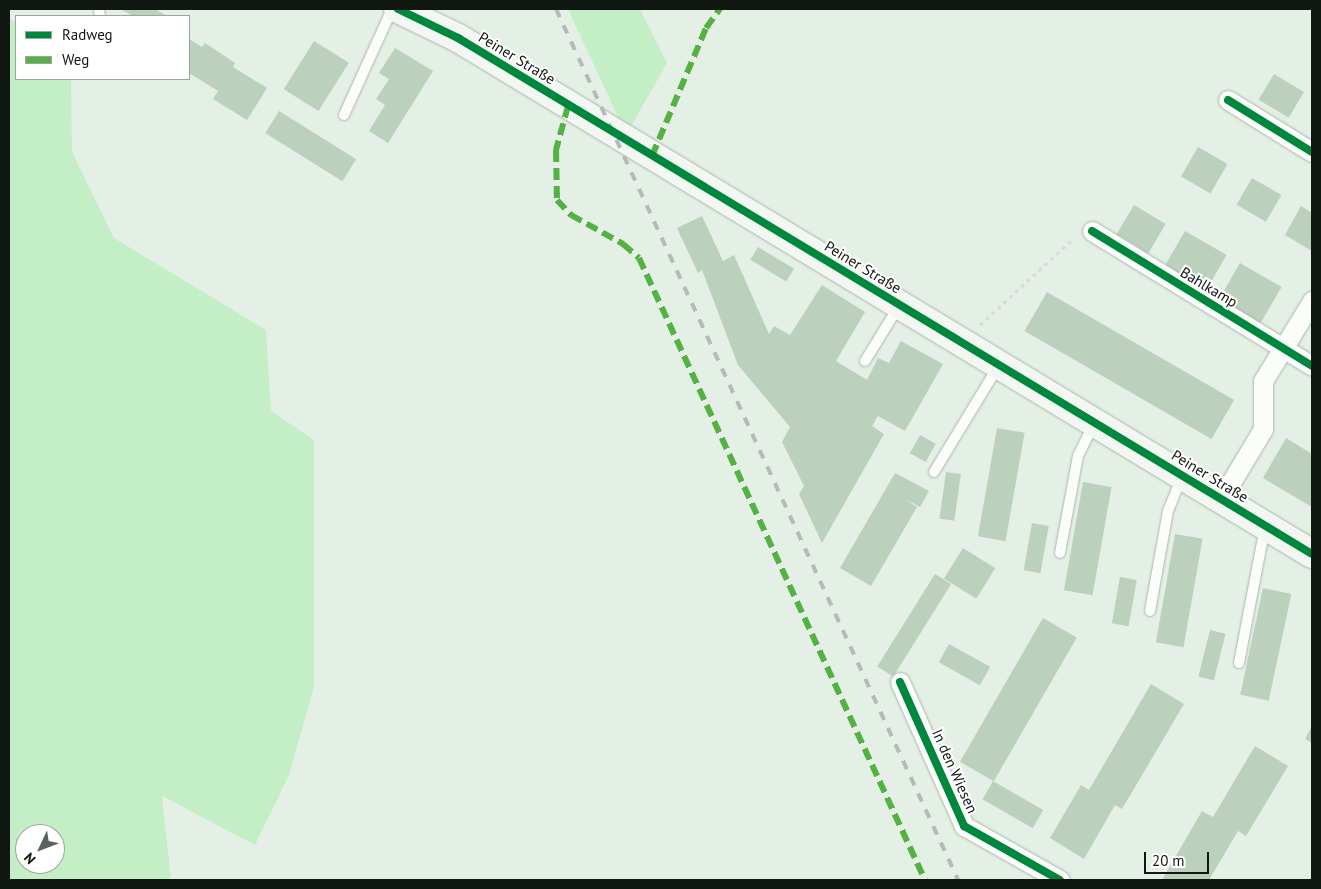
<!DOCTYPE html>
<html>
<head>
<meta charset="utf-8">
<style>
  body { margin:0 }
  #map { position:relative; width:1321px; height:889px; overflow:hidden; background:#e4efe5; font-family:"PT Sans",sans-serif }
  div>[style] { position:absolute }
  .green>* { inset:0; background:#c4efc6 }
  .building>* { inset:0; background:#bcd0be; transform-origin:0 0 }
  .path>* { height:3px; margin-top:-1.5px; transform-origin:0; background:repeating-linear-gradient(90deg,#d8dbd8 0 4px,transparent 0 8px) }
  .roads { filter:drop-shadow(0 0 1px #adb5ad) drop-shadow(0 0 1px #adb5ad) }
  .lane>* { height:10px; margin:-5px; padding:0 5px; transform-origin:5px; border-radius:5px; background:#fbfdfb }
  .street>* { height:19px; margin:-9.5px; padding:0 9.5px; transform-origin:9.5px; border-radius:9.5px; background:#fbfdfb }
  .secondary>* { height:28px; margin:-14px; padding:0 14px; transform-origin:14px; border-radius:14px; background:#f2f7f2 }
  .rail>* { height:4px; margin-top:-2px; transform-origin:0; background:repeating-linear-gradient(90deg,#b7b9b7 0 9px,transparent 0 18px) }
  .quiet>* { height:6px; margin-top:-3px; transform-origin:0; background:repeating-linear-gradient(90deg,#54b144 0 12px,transparent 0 18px) }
  .cycleway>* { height:8px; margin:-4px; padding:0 4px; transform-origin:4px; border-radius:4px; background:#00873e }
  span { translate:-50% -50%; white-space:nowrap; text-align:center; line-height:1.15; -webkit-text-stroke:4px #fff; paint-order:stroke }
  .street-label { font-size:15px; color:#101610 }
  .frame { position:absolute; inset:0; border:10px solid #101610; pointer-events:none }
  .legend { position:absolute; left:15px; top:15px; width:175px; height:65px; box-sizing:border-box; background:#fff; border:1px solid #9fa29f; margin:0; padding:6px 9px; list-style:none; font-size:15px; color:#101610 }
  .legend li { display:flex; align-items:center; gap:10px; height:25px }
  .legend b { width:25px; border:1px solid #9fa29f }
  .north { position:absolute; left:15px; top:824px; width:50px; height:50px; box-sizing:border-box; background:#fff; border:1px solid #9fa29f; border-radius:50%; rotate:227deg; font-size:14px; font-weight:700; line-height:20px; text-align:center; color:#101610 }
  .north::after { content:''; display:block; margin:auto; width:18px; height:22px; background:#5a625b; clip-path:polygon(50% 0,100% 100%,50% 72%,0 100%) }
  .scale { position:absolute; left:1144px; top:852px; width:65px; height:22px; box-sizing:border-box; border:2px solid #101610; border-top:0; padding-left:6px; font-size:15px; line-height:18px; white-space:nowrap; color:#101610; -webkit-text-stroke:4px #fff; paint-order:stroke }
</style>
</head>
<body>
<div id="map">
  <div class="green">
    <i style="clip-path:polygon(568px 9px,640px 9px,667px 63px,630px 128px,620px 121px)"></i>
    <i style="clip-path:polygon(evenodd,9px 19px,16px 22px,16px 79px,71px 79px,72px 152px,114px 238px,266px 330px,271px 411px,314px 440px,314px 687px,289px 775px,255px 845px,162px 796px,171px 880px,9px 880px,9px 19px,25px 834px,55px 834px,55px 864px,25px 864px,25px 834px)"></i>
  </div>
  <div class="building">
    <i style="clip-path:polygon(120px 9px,155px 9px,167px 16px,133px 16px)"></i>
    <i style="clip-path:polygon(189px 39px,202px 47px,205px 43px,235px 63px,233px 67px,267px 88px,247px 120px,213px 99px,218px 91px,189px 73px)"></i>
    <i style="left:314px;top:41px;width:41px;height:57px;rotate:32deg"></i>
    <i style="clip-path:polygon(395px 48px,433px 71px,388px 143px,369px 131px,385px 105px,376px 99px,389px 79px,379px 73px)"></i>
    <i style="left:1274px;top:74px;width:35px;height:30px;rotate:31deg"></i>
    <i style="left:279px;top:111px;width:91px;height:26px;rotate:32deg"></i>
    <i style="left:1198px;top:147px;width:34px;height:34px;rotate:30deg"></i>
    <i style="left:1252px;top:178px;width:34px;height:31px;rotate:30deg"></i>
    <i style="left:1134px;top:205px;width:37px;height:34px;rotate:31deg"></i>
    <i style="clip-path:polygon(1301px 206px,1312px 213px,1312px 251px,1285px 235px)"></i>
    <i style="clip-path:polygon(702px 216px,723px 261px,734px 255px,769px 334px,774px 326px,790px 335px,822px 285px,865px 312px,836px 361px,867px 380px,878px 358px,889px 363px,901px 341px,943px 364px,905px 431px,878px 416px,872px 426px,884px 434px,822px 543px,799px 494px,804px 486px,782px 442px,790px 427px,738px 365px,702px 270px,698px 273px,677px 228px)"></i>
    <i style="left:1185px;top:231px;width:48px;height:42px;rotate:30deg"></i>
    <i style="left:758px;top:247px;width:42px;height:15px;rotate:31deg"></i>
    <i style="left:1240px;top:263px;width:48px;height:42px;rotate:30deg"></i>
    <i style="left:1047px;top:292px;width:216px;height:45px;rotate:30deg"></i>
    <i style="left:997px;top:428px;width:28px;height:110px;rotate:10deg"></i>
    <i style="left:920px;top:435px;width:18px;height:21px;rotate:29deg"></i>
    <i style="clip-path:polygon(1286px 438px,1312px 454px,1312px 507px,1263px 478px)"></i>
    <i style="left:946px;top:472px;width:15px;height:47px;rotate:8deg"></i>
    <i style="clip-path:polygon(895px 473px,929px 491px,920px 507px,905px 499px,917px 507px,871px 586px,840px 568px)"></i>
    <i style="left:1083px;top:482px;width:29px;height:110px;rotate:10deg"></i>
    <i style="left:1032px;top:523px;width:17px;height:48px;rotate:10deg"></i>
    <i style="left:1175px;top:534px;width:28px;height:110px;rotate:10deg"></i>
    <i style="left:963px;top:548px;width:38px;height:36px;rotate:32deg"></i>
    <i style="left:935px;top:574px;width:19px;height:109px;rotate:32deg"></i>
    <i style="left:1120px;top:577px;width:17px;height:47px;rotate:10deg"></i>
    <i style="left:1263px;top:588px;width:29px;height:109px;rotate:12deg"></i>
    <i style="left:1043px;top:618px;width:39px;height:166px;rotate:30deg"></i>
    <i style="left:1210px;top:630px;width:16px;height:48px;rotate:14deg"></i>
    <i style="left:949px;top:644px;width:47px;height:21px;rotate:29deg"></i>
    <i style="clip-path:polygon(1151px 684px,1184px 704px,1122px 809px,1115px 805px,1084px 859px,1050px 838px,1081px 785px,1089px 790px)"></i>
    <i style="clip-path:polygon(1312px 726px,1312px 743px,1305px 739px)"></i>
    <i style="clip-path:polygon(1255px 746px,1288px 766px,1246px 836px,1238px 831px,1209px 880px,1162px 880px,1202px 811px,1213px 817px)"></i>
    <i style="left:993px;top:781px;width:58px;height:21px;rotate:30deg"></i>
  </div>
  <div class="path">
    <i style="left:980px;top:325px;width:128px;rotate:-42.8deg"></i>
  </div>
  <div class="roads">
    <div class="lane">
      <i style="left:99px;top:9px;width:7px;rotate:82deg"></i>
      <i style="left:344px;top:115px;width:116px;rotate:-65.6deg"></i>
      <i style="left:865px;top:361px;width:65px;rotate:-58.3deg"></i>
      <i style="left:934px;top:472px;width:125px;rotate:-58.7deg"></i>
      <i style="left:1060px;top:553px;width:99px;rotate:-79.5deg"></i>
      <i style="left:1078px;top:456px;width:37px;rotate:-64deg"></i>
      <i style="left:1150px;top:611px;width:102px;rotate:-79.8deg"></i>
      <i style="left:1168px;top:511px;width:38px;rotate:-68deg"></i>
      <i style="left:1239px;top:663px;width:138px;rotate:-79.2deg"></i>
    </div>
    <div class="street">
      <i style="left:1228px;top:100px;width:99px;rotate:31.8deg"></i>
      <i style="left:1092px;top:231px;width:258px;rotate:31.5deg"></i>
      <i style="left:1221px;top:499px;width:82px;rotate:-59deg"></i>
      <i style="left:1263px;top:429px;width:48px;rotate:-90deg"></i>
      <i style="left:1263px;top:381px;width:94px;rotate:-58.5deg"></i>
      <i style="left:900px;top:682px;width:158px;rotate:66deg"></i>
      <i style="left:964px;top:826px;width:110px;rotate:29.4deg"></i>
    </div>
    <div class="secondary">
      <i style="left:398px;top:9px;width:67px;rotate:25.8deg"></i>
      <i style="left:458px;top:38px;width:998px;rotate:31.14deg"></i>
    </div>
  </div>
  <div class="rail">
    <i style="left:556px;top:9px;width:959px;rotate:65.22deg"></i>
  </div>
  <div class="quiet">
    <i style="left:568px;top:106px;width:46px;rotate:105.3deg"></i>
    <i style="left:556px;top:150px;width:50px;rotate:88.9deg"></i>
    <i style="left:557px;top:200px;width:21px;rotate:47deg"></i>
    <i style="left:571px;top:215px;width:60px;rotate:29.1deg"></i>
    <i style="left:623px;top:244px;width:21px;rotate:41deg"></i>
    <i style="left:639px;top:258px;width:685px;rotate:65.31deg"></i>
    <i style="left:652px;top:156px;width:139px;rotate:-67.1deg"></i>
    <i style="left:706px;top:28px;width:24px;rotate:-54deg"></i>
  </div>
  <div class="cycleway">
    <i style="left:398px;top:9px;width:67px;rotate:25.8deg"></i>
    <i style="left:458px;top:38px;width:998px;rotate:31.14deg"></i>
    <i style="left:1228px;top:100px;width:99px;rotate:31.8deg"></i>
    <i style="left:1092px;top:231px;width:258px;rotate:31.5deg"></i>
    <i style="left:900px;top:682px;width:158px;rotate:66deg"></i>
    <i style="left:964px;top:826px;width:110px;rotate:29.4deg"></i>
  </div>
  <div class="street-label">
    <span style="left:517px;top:58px;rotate:31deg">Peiner Straße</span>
    <span style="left:863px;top:267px;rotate:31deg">Peiner Straße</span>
    <span style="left:1209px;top:287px;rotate:31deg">Bahlkamp</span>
    <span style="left:1210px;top:476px;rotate:31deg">Peiner Straße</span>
    <span style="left:955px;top:771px;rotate:66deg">In den Wiesen</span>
  </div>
  <div class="frame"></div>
  <ul class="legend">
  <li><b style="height:6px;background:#00873e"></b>Radweg</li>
  <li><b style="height:6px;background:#54b144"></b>Weg</li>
  </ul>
  <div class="north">N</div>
  <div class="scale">20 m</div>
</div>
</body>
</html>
